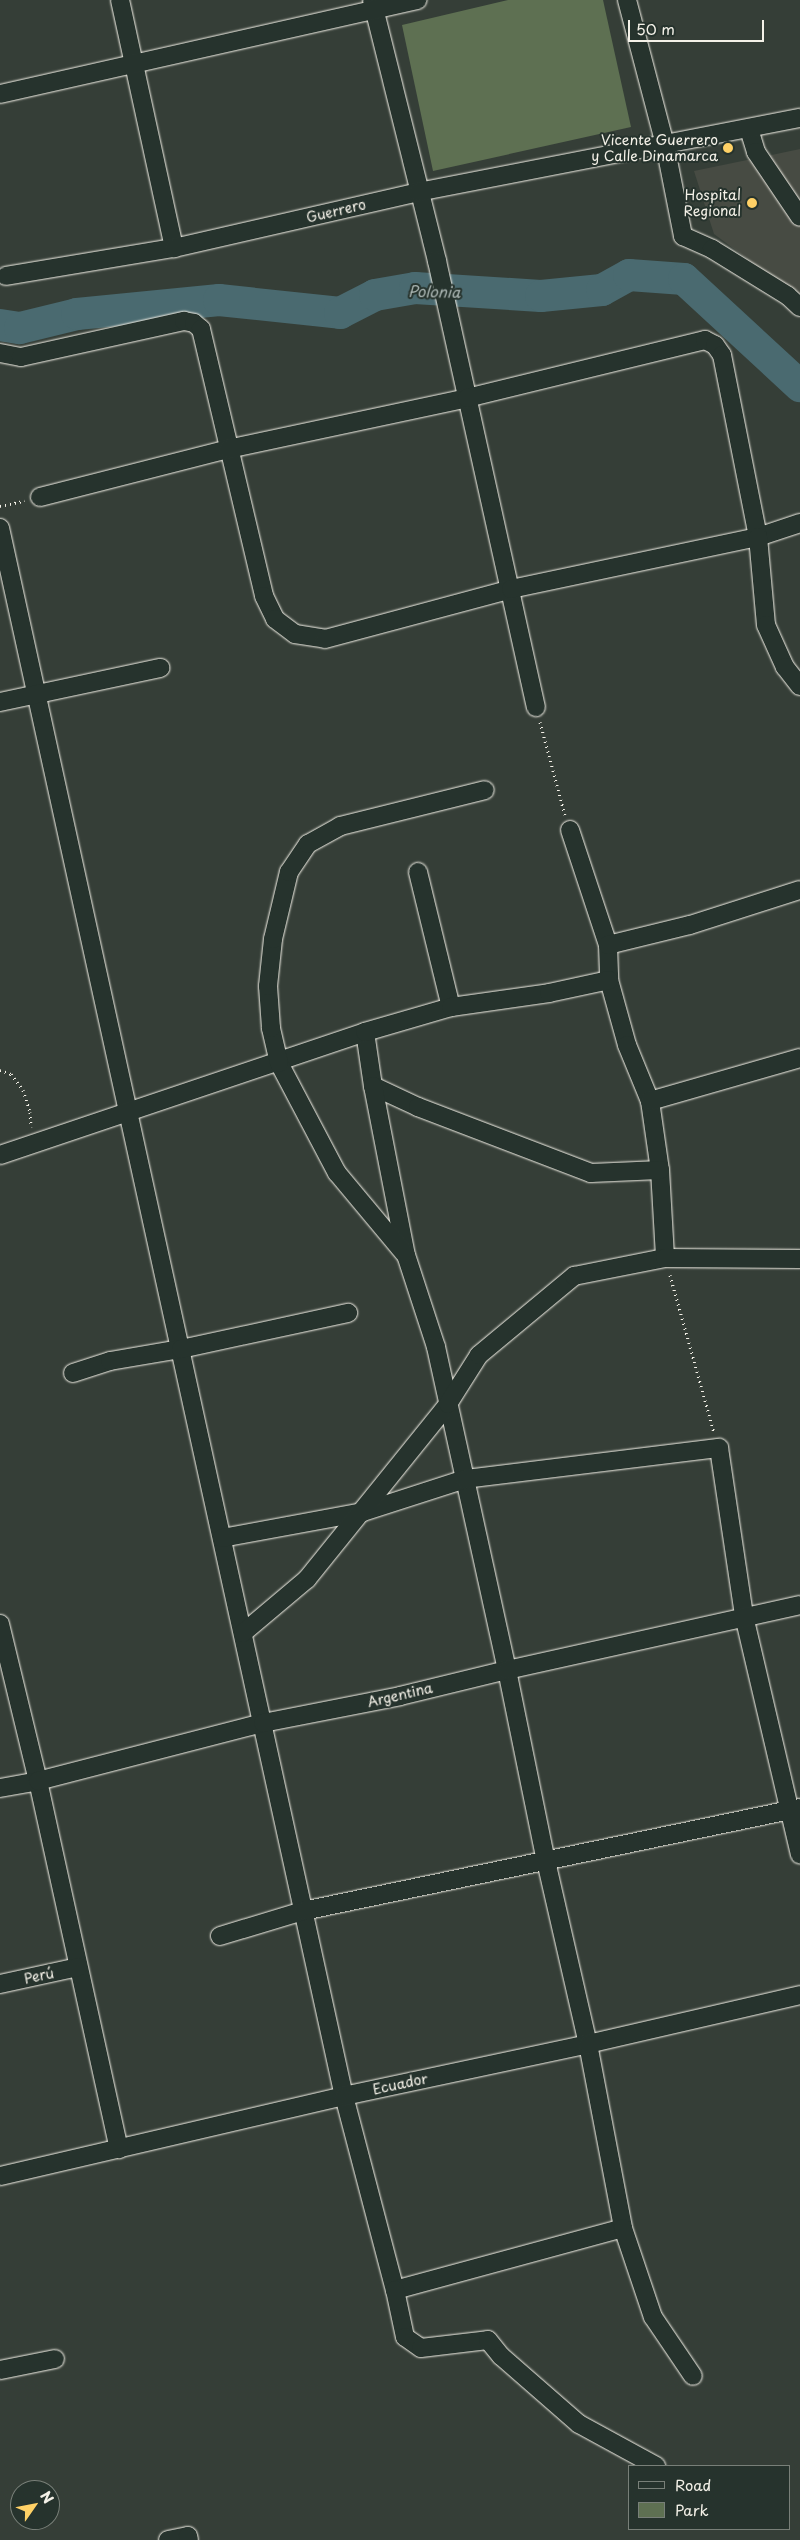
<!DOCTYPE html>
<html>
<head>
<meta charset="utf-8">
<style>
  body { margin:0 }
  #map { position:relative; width:800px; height:2540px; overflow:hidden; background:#353e37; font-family:"Playpen Sans",sans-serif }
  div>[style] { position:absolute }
  .built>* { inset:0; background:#474b43 }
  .green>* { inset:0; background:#5e7052 }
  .river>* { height:32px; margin:-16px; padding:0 16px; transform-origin:16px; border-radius:16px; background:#4a6a70 }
  .path>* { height:3px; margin-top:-1.5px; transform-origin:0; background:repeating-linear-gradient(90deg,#f4f1e8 0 1px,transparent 0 5px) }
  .roads { filter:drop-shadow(0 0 1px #f4f1e8) drop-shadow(0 0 1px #f4f1e8) }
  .minor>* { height:18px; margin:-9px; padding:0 9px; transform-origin:9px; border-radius:9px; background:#26332d }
  .dots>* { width:14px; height:14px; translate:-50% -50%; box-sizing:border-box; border:2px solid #26332d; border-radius:50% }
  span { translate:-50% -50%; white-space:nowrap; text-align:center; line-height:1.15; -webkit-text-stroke:4px #26332d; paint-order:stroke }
  .poi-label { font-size:14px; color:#f4f1e8 }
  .right { translate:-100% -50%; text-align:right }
  .street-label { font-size:14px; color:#f4f1e8 }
  .water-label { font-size:15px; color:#b0bbb8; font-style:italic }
  .legend { position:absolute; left:628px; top:2465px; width:162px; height:65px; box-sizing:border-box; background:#26332d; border:1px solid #787f78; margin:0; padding:6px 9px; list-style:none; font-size:15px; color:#f4f1e8 }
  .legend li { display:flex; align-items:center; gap:10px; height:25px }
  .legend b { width:25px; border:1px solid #787f78 }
  .north { position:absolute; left:10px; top:2480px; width:50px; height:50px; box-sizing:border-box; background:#26332d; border:1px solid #787f78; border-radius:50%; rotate:57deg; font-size:14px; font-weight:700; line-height:20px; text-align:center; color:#f4f1e8 }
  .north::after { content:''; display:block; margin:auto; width:18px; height:22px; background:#ffd166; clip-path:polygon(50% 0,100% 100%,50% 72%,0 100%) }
  .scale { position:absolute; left:628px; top:20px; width:136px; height:22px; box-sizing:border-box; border:2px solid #f4f1e8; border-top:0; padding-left:6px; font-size:15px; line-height:18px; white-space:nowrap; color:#f4f1e8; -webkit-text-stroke:4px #26332d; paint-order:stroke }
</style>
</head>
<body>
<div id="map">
  <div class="built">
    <i style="clip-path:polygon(800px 149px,800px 298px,714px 234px,694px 171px)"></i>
  </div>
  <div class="green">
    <i style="clip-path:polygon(508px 0,603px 0,631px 127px,433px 171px,402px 25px)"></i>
  </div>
  <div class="river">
    <i style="left:0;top:325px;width:20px;rotate:9deg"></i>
    <i style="left:20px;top:328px;width:59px;rotate:-13.8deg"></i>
    <i style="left:77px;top:314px;width:143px;rotate:-5.6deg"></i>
    <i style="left:219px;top:300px;width:122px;rotate:6.1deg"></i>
    <i style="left:340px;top:313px;width:39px;rotate:-27deg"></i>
    <i style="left:375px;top:295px;width:41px;rotate:-9.9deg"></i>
    <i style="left:415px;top:288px;width:126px;rotate:3.6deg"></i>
    <i style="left:541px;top:296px;width:61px;rotate:-5.6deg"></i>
    <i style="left:602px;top:290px;width:31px;rotate:-29deg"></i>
    <i style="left:629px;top:275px;width:55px;rotate:4.2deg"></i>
    <i style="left:684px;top:279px;width:158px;rotate:42.7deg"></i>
  </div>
  <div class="path">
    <i style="left:0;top:506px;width:25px;rotate:-12deg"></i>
    <i style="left:540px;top:722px;width:96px;rotate:75deg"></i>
    <i style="left:0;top:1070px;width:12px;rotate:20deg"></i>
    <i style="left:11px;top:1074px;width:20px;rotate:53deg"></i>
    <i style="left:23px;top:1090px;width:23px;rotate:72deg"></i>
    <i style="left:30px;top:1112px;width:15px;rotate:86deg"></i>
    <i style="left:670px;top:1275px;width:164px;rotate:74.4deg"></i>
  </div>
  <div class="roads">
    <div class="minor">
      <i style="left:120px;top:0;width:254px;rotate:77.7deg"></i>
      <i style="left:372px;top:0;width:269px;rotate:76deg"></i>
      <i style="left:437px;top:261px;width:457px;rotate:77.5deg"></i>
      <i style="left:627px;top:0;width:150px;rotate:75.3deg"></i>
      <i style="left:665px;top:145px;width:93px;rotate:78.8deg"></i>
      <i style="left:683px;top:236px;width:32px;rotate:24deg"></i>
      <i style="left:712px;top:249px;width:89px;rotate:31.7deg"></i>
      <i style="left:788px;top:296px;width:16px;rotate:43deg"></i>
      <i style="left:0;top:94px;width:428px;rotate:-12.7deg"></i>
      <i style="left:749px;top:129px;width:24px;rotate:73deg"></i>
      <i style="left:756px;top:152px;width:78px;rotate:55.9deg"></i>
      <i style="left:6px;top:276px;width:170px;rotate:-9.5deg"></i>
      <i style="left:174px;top:248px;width:250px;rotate:-12.9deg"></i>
      <i style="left:418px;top:192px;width:389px;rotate:-11deg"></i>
      <i style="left:0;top:353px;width:21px;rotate:11deg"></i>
      <i style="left:21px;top:357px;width:167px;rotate:-12.5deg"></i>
      <i style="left:184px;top:321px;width:10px;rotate:11deg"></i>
      <i style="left:194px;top:323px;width:9px;rotate:41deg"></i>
      <i style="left:201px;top:329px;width:274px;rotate:76.7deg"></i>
      <i style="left:264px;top:596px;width:25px;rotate:64deg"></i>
      <i style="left:275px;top:619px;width:25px;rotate:37deg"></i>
      <i style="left:295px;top:634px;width:30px;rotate:9deg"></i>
      <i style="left:325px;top:639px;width:193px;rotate:-15deg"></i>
      <i style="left:511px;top:589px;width:252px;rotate:-11.9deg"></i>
      <i style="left:758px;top:537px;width:44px;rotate:-18.4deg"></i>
      <i style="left:40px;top:497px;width:194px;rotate:-14.3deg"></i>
      <i style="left:228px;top:449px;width:244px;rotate:-12deg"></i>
      <i style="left:467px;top:398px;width:245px;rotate:-13.7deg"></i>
      <i style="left:705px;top:340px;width:11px;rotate:27deg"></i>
      <i style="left:715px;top:345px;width:12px;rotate:55deg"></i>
      <i style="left:722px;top:355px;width:186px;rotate:78.8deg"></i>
      <i style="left:758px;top:537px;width:88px;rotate:84.8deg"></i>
      <i style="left:766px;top:625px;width:46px;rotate:65.7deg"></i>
      <i style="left:785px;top:667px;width:24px;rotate:52deg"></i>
      <i style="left:0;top:528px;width:1605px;rotate:77.63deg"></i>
      <i style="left:344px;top:2096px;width:201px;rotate:75.3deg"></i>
      <i style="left:395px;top:2290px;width:236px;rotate:-15.2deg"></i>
      <i style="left:0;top:702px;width:164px;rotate:-12deg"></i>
      <i style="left:570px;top:830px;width:121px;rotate:71.7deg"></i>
      <i style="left:608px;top:945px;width:35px;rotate:88deg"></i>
      <i style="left:609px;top:980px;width:67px;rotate:74.5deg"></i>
      <i style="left:627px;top:1045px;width:61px;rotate:67.7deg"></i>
      <i style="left:650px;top:1101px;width:70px;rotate:81.8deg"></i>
      <i style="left:660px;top:1170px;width:88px;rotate:86.7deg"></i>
      <i style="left:418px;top:872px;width:139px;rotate:76.3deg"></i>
      <i style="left:608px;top:945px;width:84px;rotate:-13.7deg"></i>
      <i style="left:690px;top:925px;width:115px;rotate:-17.7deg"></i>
      <i style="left:365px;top:1032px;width:55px;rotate:81.6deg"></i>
      <i style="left:373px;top:1086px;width:50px;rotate:25deg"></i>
      <i style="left:418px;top:1107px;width:185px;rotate:20.9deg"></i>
      <i style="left:591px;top:1173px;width:69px;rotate:-2.5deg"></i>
      <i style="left:373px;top:1086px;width:172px;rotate:79deg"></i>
      <i style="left:406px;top:1255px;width:97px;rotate:71.9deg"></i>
      <i style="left:436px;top:1347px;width:331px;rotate:77.6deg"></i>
      <i style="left:507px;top:1670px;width:195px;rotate:78.5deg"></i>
      <i style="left:546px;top:1861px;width:188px;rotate:77.1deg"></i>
      <i style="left:588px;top:2044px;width:187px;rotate:79.2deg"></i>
      <i style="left:623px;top:2228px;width:94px;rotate:71.4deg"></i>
      <i style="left:653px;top:2317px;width:71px;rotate:55.9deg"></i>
      <i style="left:650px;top:1101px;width:156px;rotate:-16deg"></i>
      <i style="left:0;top:1155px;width:385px;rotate:-18.6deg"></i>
      <i style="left:365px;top:1032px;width:90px;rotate:-16.2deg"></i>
      <i style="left:451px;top:1007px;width:99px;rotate:-8.1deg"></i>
      <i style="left:549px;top:993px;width:61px;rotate:-12.2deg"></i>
      <i style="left:404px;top:1253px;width:104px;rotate:-129.9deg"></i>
      <i style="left:337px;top:1173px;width:124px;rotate:-117.8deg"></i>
      <i style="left:279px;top:1063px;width:36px;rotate:-103deg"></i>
      <i style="left:271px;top:1028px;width:42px;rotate:-94.1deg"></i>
      <i style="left:268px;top:986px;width:47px;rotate:-83.9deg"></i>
      <i style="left:273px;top:939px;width:69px;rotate:-76.6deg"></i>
      <i style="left:289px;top:872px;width:34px;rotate:-56deg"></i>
      <i style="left:308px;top:844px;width:37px;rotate:-29deg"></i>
      <i style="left:340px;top:826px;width:149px;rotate:-13.9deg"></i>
      <i style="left:73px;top:1373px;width:39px;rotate:-18deg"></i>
      <i style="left:110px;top:1361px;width:72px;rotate:-9.6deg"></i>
      <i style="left:181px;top:1349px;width:171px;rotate:-12.2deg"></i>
      <i style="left:222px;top:1538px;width:143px;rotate:-10.4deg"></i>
      <i style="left:363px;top:1512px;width:107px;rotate:-17.9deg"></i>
      <i style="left:465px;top:1479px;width:256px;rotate:-7deg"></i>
      <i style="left:719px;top:1448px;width:170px;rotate:81.5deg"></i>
      <i style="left:744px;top:1616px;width:245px;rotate:76.8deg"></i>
      <i style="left:0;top:1624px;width:162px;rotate:76.4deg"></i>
      <i style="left:38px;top:1781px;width:377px;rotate:77.6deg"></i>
      <i style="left:243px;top:1633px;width:84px;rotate:-40.2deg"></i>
      <i style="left:307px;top:1579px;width:225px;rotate:-51.1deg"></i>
      <i style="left:448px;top:1404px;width:58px;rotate:-57.7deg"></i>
      <i style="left:479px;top:1355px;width:124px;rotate:-39.7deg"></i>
      <i style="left:574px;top:1276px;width:93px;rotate:-11.2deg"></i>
      <i style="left:665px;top:1258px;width:135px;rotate:0.4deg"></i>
      <i style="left:0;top:1788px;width:39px;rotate:-10deg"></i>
      <i style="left:38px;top:1781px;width:232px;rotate:-14.5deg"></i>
      <i style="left:263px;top:1723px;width:140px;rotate:-11.1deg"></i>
      <i style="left:400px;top:1696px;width:110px;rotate:-13.7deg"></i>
      <i style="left:507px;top:1670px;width:300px;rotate:-12.5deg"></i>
      <i style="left:220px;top:1936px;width:87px;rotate:-16.8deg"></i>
      <i style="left:303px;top:1911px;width:508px;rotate:-11.71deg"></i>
      <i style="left:0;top:1984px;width:80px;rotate:-12.3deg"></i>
      <i style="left:0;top:2176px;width:353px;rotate:-13.1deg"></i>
      <i style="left:344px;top:2096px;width:249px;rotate:-12deg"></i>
      <i style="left:588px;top:2044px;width:218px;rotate:-13deg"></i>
      <i style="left:395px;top:2290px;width:48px;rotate:78deg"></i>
      <i style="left:405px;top:2337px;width:19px;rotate:35deg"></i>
      <i style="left:421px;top:2348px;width:67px;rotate:-6.8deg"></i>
      <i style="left:488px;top:2340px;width:21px;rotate:51deg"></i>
      <i style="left:501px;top:2356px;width:103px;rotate:41.1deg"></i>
      <i style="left:579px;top:2424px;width:88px;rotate:28.6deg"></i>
      <i style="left:0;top:2370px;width:56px;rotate:-11.3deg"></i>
      <i style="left:168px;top:2540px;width:20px;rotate:-11deg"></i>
      <i style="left:188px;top:2536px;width:4px;rotate:76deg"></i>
    </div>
  </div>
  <div class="dots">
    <i style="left:728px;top:148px;background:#ffd166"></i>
    <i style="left:752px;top:203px;background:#ffd166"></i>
  </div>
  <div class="poi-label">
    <span class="right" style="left:718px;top:148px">Vicente Guerrero<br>y Calle Dinamarca</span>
    <span class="right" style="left:741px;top:203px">Hospital<br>Regional</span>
  </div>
  <div class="street-label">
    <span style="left:336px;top:211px;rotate:-13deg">Guerrero</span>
    <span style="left:400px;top:1695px;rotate:-13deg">Argentina</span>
    <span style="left:39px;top:1976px;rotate:-12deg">Perú</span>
    <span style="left:400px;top:2084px;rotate:-12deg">Ecuador</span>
  </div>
  <div class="water-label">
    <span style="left:434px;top:291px;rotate:1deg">Polonia</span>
  </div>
  <ul class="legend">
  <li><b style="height:6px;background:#26332d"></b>Road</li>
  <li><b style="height:14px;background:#5e7052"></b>Park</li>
  </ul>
  <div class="north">N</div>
  <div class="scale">50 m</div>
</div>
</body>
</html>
